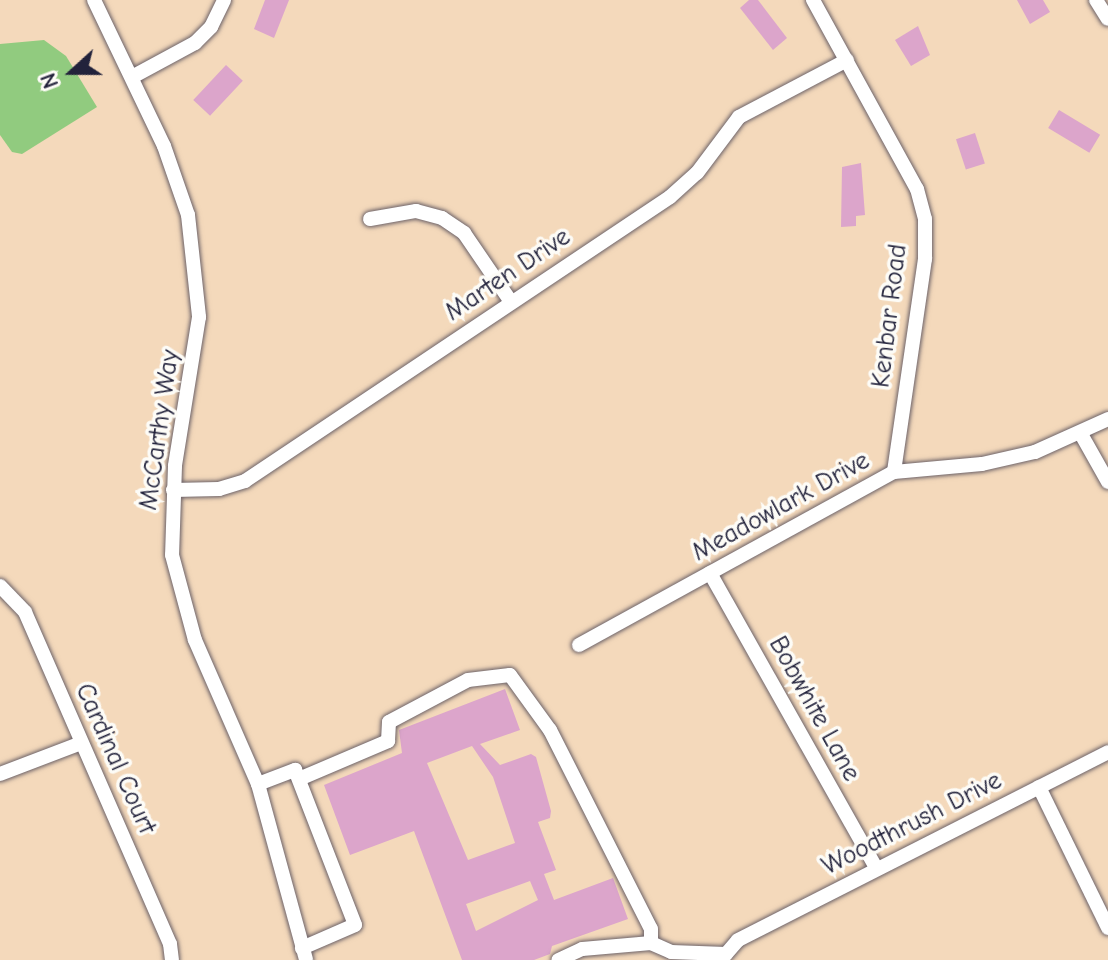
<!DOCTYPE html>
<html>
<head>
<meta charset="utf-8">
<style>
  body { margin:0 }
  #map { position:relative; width:1108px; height:960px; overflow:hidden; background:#f4d9bb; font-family:"Comic Neue",sans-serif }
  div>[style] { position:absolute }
  .green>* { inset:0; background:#91cb7f }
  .building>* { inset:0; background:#dca5cb; transform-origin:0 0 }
  .roads { filter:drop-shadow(0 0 2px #6c6268) drop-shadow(0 0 2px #6c6268) }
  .minor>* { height:14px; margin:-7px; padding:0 7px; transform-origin:7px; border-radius:7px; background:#fff }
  span { translate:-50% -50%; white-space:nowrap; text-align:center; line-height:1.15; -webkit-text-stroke:7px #fdfcf7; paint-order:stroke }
  .street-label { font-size:26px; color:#22223b }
  .north { position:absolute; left:32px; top:32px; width:80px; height:80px; -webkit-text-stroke:6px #fdfcf7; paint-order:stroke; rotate:249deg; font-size:22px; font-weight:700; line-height:32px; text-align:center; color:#22223b }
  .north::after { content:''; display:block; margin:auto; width:28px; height:36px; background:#22223b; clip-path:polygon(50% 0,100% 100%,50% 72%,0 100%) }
</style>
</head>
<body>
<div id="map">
  <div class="green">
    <i style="clip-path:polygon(44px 40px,66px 56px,97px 107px,22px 154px,12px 152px,0 135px,0 44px)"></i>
  </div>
  <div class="building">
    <i style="clip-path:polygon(265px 0,289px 0,274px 38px,254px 29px)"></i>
    <i style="clip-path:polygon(749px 0,758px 0,787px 38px,773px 50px,740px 8px)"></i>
    <i style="clip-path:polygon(1017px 0,1043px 0,1050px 12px,1030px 24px)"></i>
    <i style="clip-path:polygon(918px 26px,930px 55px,911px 66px,895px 40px)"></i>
    <i style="left:226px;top:65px;width:23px;height:48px;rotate:43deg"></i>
    <i style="left:1059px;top:110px;width:48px;height:21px;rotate:31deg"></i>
    <i style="left:975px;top:133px;width:32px;height:20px;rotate:72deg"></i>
    <i style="clip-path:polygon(861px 163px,865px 215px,856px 216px,856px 226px,841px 227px,842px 167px)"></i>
    <i style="clip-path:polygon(evenodd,505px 689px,520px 730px,480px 744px,500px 765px,531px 754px,536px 757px,551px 811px,550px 818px,538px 822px,556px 870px,544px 874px,554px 900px,613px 878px,628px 919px,552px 946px,550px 954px,534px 960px,462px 960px,414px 831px,350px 855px,324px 785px,402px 753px,399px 730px,505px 689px,472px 746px,493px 777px,515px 843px,468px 860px,427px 763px,472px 746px,505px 689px,530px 881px,538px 900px,476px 931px,466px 904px,530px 881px)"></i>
  </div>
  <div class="roads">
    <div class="minor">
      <i style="left:94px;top:0;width:162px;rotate:64.4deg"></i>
      <i style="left:164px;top:146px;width:73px;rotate:70.8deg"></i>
      <i style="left:188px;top:215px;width:103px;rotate:83.8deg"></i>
      <i style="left:199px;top:317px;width:151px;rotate:99.2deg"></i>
      <i style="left:175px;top:466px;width:89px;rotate:91.9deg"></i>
      <i style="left:172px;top:555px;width:88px;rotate:74.9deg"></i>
      <i style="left:195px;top:640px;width:157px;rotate:66.4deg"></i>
      <i style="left:258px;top:784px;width:182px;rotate:74.7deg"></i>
      <i style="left:813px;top:0;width:216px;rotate:61.2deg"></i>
      <i style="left:917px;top:189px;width:31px;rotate:75deg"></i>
      <i style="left:925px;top:219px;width:40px;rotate:90deg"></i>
      <i style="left:925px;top:259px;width:215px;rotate:98.3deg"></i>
      <i style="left:1096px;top:0;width:22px;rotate:58deg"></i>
      <i style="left:132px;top:77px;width:72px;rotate:-28.4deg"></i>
      <i style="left:195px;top:43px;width:23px;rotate:-45deg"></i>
      <i style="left:211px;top:27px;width:30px;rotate:-64deg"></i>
      <i style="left:370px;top:219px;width:47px;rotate:-9.9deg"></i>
      <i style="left:416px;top:211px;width:27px;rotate:15deg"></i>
      <i style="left:442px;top:218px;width:27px;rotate:34deg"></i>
      <i style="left:464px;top:233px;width:83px;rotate:55.7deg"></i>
      <i style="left:1081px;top:434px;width:55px;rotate:60.6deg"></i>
      <i style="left:173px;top:490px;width:46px;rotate:-1.2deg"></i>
      <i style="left:219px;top:489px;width:27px;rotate:-17deg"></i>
      <i style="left:245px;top:481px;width:511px;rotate:-33.75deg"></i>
      <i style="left:670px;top:197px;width:36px;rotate:-42deg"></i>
      <i style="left:697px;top:173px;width:70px;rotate:-53.1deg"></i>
      <i style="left:739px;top:117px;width:122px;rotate:-27.8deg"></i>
      <i style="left:710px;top:573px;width:338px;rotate:60.6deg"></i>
      <i style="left:0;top:586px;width:36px;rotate:46deg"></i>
      <i style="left:25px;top:612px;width:362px;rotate:66.4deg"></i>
      <i style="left:170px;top:944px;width:16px;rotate:83deg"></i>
      <i style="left:579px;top:645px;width:359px;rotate:-28.8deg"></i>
      <i style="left:894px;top:472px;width:88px;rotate:-5.2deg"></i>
      <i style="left:982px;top:464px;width:54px;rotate:-12.8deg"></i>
      <i style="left:1035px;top:452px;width:80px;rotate:-24.3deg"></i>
      <i style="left:0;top:774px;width:87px;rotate:-20.9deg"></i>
      <i style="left:299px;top:779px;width:97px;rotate:-23.1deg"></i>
      <i style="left:388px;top:741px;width:19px;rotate:-87deg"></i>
      <i style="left:389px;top:722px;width:89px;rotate:-28deg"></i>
      <i style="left:468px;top:680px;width:42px;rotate:-6.8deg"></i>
      <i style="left:510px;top:675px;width:68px;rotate:54deg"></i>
      <i style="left:550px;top:730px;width:223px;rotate:63.1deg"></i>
      <i style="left:651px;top:929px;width:14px;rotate:90deg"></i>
      <i style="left:651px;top:943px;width:69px;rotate:175deg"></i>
      <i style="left:582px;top:949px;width:26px;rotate:155deg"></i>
      <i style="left:258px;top:784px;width:40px;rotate:-21deg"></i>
      <i style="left:295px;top:770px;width:166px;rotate:68.8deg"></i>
      <i style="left:355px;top:925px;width:58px;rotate:156.5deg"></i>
      <i style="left:1039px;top:787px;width:157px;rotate:63.9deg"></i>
      <i style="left:651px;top:943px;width:22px;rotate:24deg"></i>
      <i style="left:671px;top:952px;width:55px;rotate:2.1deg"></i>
      <i style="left:726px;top:954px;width:18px;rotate:-49deg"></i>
      <i style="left:738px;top:940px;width:415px;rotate:-26.9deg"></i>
    </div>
  </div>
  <div class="street-label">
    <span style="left:508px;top:275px;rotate:-34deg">Marten Drive</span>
    <span style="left:890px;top:316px;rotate:-83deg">Kenbar Road</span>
    <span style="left:160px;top:430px;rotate:-82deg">McCarthy Way</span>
    <span style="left:781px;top:507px;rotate:-29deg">Meadowlark Drive</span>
    <span style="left:814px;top:709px;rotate:61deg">Bobwhite Lane</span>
    <span style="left:115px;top:759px;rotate:66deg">Cardinal Court</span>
    <span style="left:912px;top:824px;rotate:-27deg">Woodthrush Drive</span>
  </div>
  <div class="north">N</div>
</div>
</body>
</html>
